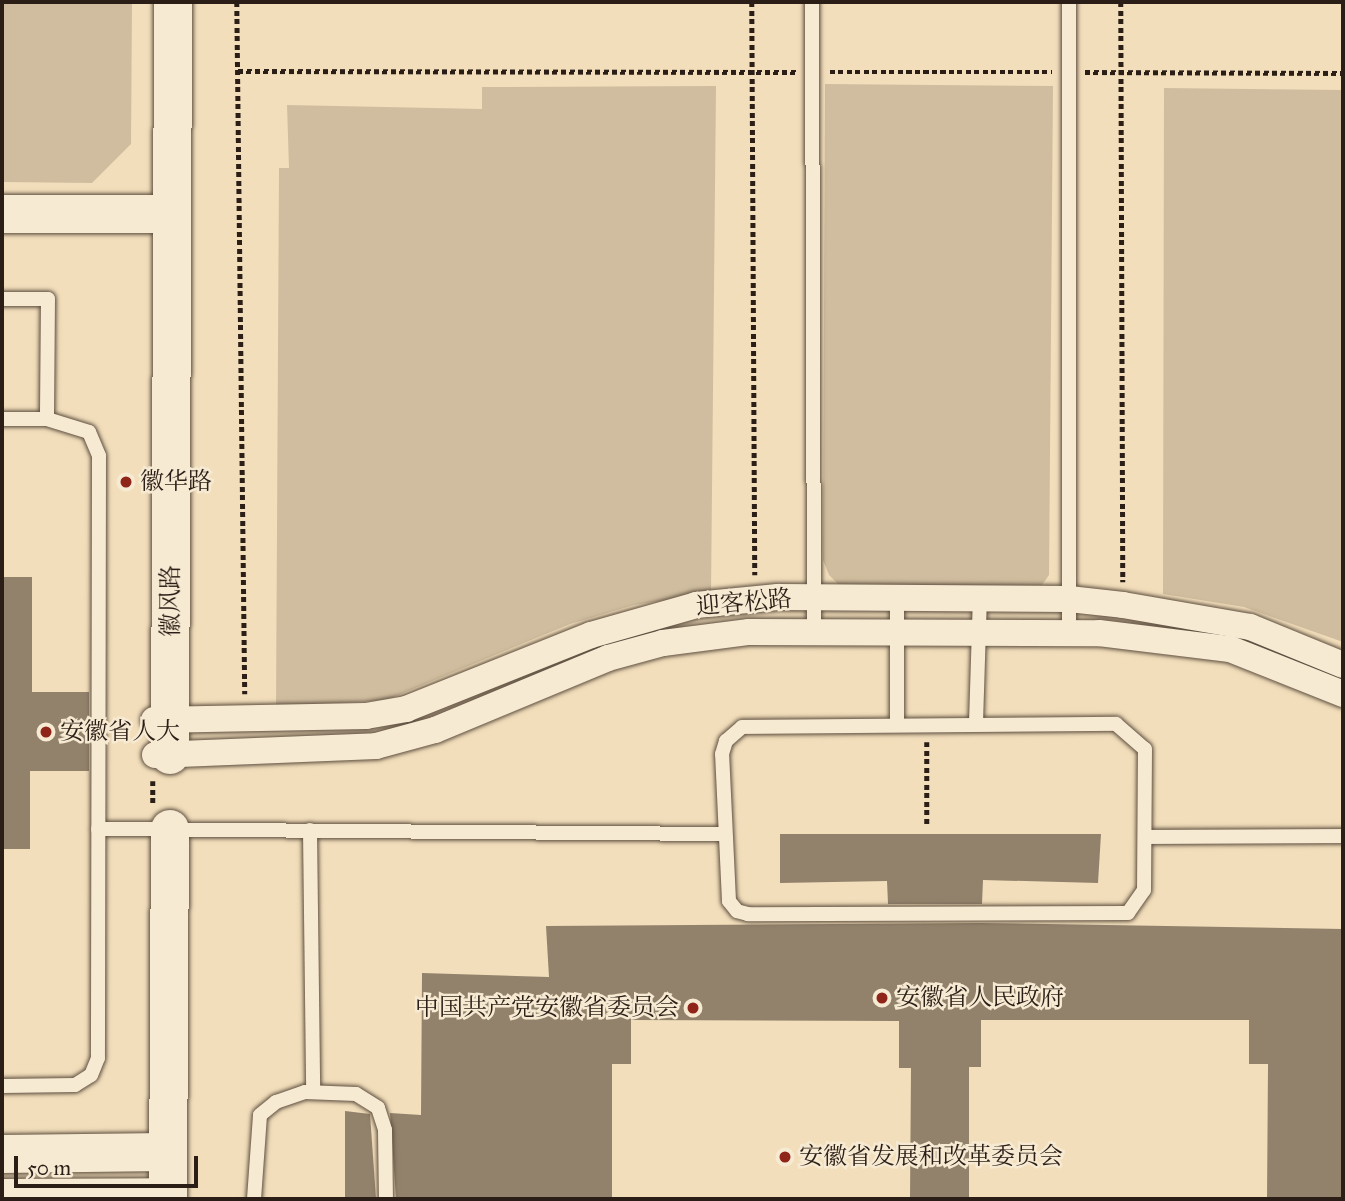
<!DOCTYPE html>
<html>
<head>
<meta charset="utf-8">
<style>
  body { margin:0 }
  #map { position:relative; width:1345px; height:1201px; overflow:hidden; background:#f2debb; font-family:"IM FELL Great Primer","Noto Serif SC",serif }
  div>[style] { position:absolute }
  .green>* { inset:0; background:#d0bd9f }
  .building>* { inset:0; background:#92826c }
  .path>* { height:4.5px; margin-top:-2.25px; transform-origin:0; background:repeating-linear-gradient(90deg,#2b1e16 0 5px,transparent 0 8.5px) }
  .roads { filter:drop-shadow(0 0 2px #5d4e3f) drop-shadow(0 0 2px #5d4e3f) }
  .lane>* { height:14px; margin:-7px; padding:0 7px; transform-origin:7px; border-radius:7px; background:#f7ead3 }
  .street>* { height:26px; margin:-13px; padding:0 13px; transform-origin:13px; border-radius:13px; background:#f7ead3 }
  .secondary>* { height:38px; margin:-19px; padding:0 19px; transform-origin:19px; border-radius:19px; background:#f7ead3 }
  .dots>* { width:19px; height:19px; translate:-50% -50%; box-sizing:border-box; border:4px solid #f7ead3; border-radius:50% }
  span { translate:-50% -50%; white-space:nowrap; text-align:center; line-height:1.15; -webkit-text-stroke:5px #f7ead3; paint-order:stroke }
  .poi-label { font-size:24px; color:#2b1e16 }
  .left { translate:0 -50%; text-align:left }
  .right { translate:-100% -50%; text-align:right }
  .street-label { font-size:24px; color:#2b1e16 }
  .frame { position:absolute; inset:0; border:4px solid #2b1e16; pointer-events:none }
  .scale { position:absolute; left:14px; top:1156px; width:184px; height:32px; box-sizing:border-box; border:4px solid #2b1e16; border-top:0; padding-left:9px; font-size:21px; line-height:24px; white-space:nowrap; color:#2b1e16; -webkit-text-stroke:5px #f7ead3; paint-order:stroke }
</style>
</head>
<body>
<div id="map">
  <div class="green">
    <i style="clip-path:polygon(2px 2px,132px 2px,131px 144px,92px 183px,2px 182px)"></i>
    <i style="clip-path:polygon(825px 84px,1053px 86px,1049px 575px,1042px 585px,840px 586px,829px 575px,823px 560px)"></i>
    <i style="clip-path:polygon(716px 86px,711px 593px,634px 605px,570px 624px,386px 700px,276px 707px,279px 168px,289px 168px,287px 105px,482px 109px,482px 87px)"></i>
    <i style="clip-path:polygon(1164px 88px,1343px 90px,1343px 642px,1244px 607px,1163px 594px)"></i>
  </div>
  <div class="building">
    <i style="clip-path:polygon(2px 577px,32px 577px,32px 692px,89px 692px,89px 771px,30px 771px,30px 849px,2px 849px)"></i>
    <i style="clip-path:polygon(780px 834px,1101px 834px,1098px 883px,983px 880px,982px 904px,888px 904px,887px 881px,780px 883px)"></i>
    <i style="clip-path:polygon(981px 923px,1343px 929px,1343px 1199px,1267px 1199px,1268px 1064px,1249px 1064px,1249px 1020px,981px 1020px,981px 1067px,969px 1067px,969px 1199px,910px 1199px,911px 1068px,899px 1068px,899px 1021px,631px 1020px,631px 1064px,612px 1064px,612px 1199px,396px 1199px,390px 1113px,421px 1115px,422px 973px,549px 977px,546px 926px)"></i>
    <i style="clip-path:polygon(345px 1111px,370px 1114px,376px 1199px,345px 1199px)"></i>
  </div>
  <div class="path">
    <i style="left:237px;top:2px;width:692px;rotate:89.34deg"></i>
    <i style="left:752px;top:2px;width:573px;rotate:89.7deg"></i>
    <i style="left:1121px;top:2px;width:580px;rotate:89.8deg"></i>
    <i style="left:238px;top:71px;width:558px;rotate:0.1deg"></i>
    <i style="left:830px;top:72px;width:222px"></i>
    <i style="left:1085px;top:72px;width:258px;rotate:0.2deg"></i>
    <i style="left:927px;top:742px;width:82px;rotate:90deg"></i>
    <i style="left:153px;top:781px;width:23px;rotate:90deg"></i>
  </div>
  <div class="roads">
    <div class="lane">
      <i style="left:812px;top:2px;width:631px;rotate:89.82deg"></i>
      <i style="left:1069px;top:2px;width:631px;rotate:90deg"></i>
      <i style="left:2px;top:299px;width:46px"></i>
      <i style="left:48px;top:299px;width:120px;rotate:90.5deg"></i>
      <i style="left:47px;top:419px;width:44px;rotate:17.2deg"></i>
      <i style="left:89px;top:432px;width:26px;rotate:67deg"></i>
      <i style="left:99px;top:456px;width:602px;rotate:90.1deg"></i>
      <i style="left:98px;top:1058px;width:18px;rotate:112deg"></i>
      <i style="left:91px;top:1075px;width:19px;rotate:148deg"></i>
      <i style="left:75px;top:1085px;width:73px;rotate:179.2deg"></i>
      <i style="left:2px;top:419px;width:45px"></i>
      <i style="left:976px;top:723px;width:125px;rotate:-88.2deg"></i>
      <i style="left:897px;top:724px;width:126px;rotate:-90deg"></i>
      <i style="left:1116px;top:724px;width:38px;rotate:41deg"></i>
      <i style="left:1145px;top:749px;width:141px;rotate:90.4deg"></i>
      <i style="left:1144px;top:890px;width:28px;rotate:125deg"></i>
      <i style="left:1128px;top:913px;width:380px;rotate:179.8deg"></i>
      <i style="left:748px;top:914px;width:11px;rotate:-165deg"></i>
      <i style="left:737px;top:911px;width:13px;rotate:-129deg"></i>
      <i style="left:729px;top:901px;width:147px;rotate:-92.7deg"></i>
      <i style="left:722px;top:754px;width:14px;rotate:-73deg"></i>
      <i style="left:726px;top:741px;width:21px;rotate:-41deg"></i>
      <i style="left:742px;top:727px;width:374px;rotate:-0.5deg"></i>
      <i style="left:98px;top:829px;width:626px;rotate:0.46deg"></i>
      <i style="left:310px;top:830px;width:262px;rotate:89.3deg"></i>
      <i style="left:1147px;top:837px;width:196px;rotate:-0.3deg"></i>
      <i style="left:254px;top:1199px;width:84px;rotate:-85.9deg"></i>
      <i style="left:260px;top:1115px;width:21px;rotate:-39deg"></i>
      <i style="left:276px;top:1102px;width:31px;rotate:-19deg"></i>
      <i style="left:305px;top:1092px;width:51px;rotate:2.2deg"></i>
      <i style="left:356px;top:1094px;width:26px;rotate:32deg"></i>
      <i style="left:378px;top:1108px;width:23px;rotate:72deg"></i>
      <i style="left:385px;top:1130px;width:69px;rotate:89.2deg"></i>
    </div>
    <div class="street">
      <i style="left:154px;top:720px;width:212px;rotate:-1.1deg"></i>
      <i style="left:366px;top:716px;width:41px;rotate:-9.9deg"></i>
      <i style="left:406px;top:709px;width:199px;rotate:-21.8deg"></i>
      <i style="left:591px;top:635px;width:109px;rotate:-15.9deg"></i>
      <i style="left:696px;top:605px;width:82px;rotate:-5.6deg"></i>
      <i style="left:778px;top:597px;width:291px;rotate:0.4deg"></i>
      <i style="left:1069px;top:599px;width:54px;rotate:6.3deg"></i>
      <i style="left:1123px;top:605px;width:129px;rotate:9.8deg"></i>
      <i style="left:1250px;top:627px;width:100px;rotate:22.2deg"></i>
      <i style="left:155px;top:755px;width:221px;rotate:-2.3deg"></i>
      <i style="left:376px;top:746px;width:61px;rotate:-15.2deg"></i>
      <i style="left:435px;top:730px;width:187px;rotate:-22.6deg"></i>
      <i style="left:608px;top:658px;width:57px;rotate:-15.3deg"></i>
      <i style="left:663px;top:643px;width:87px;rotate:-7.3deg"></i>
      <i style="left:749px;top:632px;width:350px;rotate:0.2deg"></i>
      <i style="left:1099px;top:633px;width:132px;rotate:7deg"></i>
      <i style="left:1230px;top:649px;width:122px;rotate:21.7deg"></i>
    </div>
    <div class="secondary">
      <i style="left:2px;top:214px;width:170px"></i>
      <i style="left:170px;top:755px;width:753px;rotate:-89.77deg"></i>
      <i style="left:2px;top:1154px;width:164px;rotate:-0.7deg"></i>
      <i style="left:2px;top:1198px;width:166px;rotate:-0.3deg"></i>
      <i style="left:168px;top:1199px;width:370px;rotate:-89.7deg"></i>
    </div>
  </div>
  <div class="dots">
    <i style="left:126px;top:482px;background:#8f2418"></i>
    <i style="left:46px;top:732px;background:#8f2418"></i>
    <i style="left:882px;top:998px;background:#8f2418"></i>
    <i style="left:693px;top:1008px;background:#8f2418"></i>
    <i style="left:785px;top:1157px;background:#8f2418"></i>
  </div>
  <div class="poi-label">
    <span class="left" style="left:140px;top:482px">徽华路</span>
    <span class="left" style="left:60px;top:732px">安徽省人大</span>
    <span class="left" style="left:896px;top:998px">安徽省人民政府</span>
    <span class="right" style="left:679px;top:1008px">中国共产党安徽省委员会</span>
    <span class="left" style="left:799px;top:1157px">安徽省发展和改革委员会</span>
  </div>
  <div class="street-label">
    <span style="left:171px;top:601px;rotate:-90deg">徽风路</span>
    <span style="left:744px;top:603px;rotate:-5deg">迎客松路</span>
  </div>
  <div class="frame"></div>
  <div class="scale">50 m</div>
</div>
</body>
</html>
